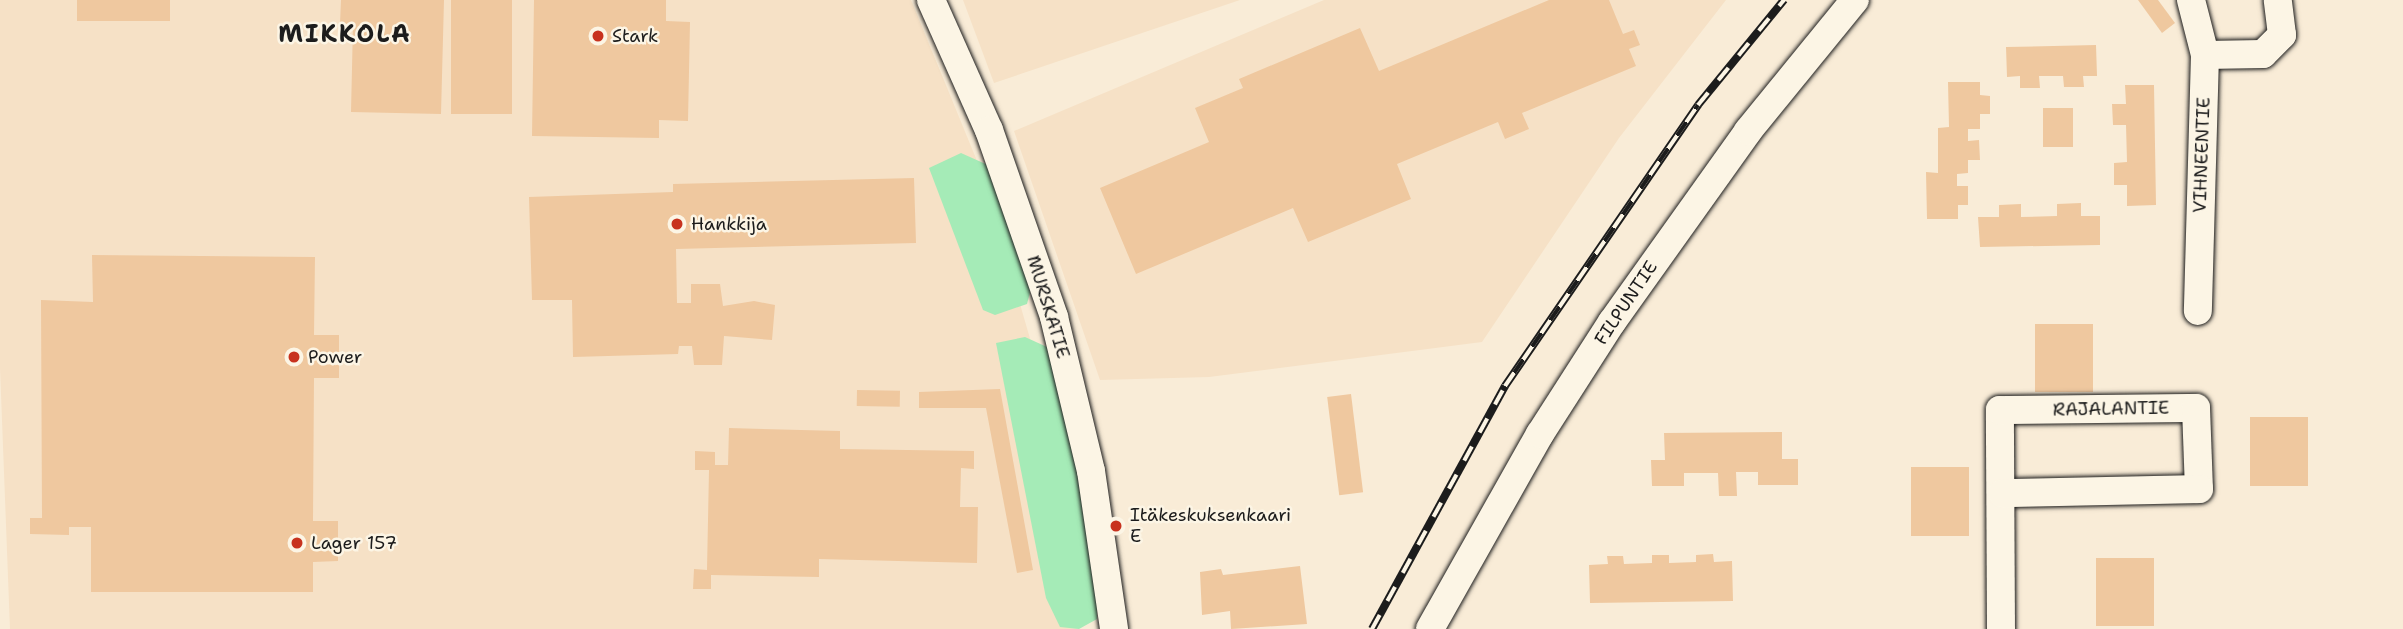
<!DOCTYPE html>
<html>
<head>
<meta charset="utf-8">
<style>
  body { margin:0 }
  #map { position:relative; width:2403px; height:629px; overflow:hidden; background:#f9ecd7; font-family:"Shantell Sans",sans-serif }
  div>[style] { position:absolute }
  .built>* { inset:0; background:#f6e1c6 }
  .green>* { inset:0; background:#a5ebb7 }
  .building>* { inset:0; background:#efc89f; transform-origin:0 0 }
  .roads { filter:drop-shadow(0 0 2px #1c1c1c) drop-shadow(0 0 2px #1c1c1c) }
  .minor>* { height:28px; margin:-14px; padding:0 14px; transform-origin:14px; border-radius:14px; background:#fcf5e5 }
  .rail>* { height:8px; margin-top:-4px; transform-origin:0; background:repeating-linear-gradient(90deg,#fcf5e5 0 16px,#1c1c1c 0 32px); box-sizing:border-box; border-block:2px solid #1c1c1c }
  .dots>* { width:19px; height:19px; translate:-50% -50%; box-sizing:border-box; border:4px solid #fcf5e5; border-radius:50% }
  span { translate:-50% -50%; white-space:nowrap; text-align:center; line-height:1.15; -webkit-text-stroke:5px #fcf5e5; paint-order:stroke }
  .poi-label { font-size:18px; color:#1c1c1c }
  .left { translate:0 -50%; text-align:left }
  .street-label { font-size:18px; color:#1c1c1c }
  .district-label { font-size:24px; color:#1c1c1c; font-weight:700; letter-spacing:2px }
</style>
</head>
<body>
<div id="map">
  <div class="built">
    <i style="clip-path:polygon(0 0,911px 0,982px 173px,1071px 480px,1079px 629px,10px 629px,0 368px)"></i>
    <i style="clip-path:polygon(963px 0,1240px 0,994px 83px)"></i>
    <i style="clip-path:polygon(1324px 0,1726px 0,1619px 138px,1482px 342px,1209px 377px,1100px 380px,1014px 131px)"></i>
  </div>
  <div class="green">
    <i style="clip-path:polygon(961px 153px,990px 166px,1032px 285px,1027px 304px,995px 315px,983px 310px,929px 168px)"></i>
    <i style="clip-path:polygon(1025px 337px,1047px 347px,1062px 393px,1097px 574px,1097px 619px,1079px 629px,1060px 627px,1046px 598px,996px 343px)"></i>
  </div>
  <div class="building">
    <i style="left:77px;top:0;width:93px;height:21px"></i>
    <i style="clip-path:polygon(341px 0,444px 0,441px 114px,351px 112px,353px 24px,340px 24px)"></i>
    <i style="left:451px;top:0;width:61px;height:114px"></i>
    <i style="clip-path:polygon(534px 0,666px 0,666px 21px,690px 22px,688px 121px,659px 120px,659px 138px,532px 136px)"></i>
    <i style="clip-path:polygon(1549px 0,1609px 0,1623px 34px,1634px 30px,1640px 45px,1629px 49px,1636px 66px,1522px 113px,1529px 129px,1505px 139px,1498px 122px,1397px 164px,1411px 199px,1308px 242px,1293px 208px,1136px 274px,1100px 188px,1209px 142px,1195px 108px,1243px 88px,1239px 79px,1360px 28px,1379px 71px)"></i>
    <i style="clip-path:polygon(2138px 0,2158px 0,2175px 23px,2162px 33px)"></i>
    <i style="clip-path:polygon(2096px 45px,2097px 76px,2083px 76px,2084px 87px,2064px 87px,2063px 76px,2039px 76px,2040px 88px,2020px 88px,2020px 76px,2007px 77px,2006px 47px)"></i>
    <i style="clip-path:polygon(1948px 82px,1980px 82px,1980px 95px,1990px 96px,1990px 114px,1980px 114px,1980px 129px,1968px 129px,1968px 141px,1979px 140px,1980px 160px,1968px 160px,1968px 173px,1957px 174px,1957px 186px,1968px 186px,1968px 205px,1958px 205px,1958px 219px,1927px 219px,1926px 172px,1938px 173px,1938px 128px,1949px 127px)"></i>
    <i style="clip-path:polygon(2125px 85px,2154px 85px,2156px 205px,2127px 206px,2127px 185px,2114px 185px,2114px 163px,2127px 162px,2126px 125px,2113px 125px,2112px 104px,2126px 104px)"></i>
    <i style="left:2073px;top:108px;width:39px;height:30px;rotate:90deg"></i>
    <i style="clip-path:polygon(914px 178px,916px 243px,676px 249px,677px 303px,691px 303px,691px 284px,720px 284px,723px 306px,754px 301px,775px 305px,772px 340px,724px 336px,722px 365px,694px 365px,692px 346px,679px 346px,678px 354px,573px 357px,572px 300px,532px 300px,529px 197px,673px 192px,673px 184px)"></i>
    <i style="clip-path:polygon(2081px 203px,2081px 216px,2100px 216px,2100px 245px,1980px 247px,1978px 217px,1999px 217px,1999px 205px,2021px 204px,2021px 217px,2057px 216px,2057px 204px)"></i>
    <i style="clip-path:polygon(92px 255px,315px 257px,314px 335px,339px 335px,339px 378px,314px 378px,313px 521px,338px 521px,338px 561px,313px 562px,313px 592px,91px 592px,91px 527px,69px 527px,69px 535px,30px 534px,30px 518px,42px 518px,41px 300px,93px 302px)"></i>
    <i style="left:2093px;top:324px;width:68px;height:58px;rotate:90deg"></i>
    <i style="clip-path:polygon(1000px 389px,1033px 570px,1017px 573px,986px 408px,919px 408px,919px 392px)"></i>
    <i style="left:857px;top:390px;width:43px;height:16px;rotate:1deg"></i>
    <i style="left:1351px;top:394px;width:99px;height:24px;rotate:83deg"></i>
    <i style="left:2308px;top:417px;width:69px;height:58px;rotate:90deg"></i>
    <i style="clip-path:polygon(729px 428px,840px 431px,840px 449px,974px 451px,974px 469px,961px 468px,960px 507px,978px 507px,977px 563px,819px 559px,819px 577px,711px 575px,711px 589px,693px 589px,694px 569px,707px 570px,709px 470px,695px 470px,695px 451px,715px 452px,715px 465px,728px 465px)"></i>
    <i style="clip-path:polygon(1782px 432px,1782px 459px,1798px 459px,1798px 485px,1758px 485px,1758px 472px,1736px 472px,1737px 496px,1719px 496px,1718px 473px,1684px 473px,1684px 486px,1652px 486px,1651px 460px,1665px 460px,1664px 433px)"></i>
    <i style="left:1969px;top:467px;width:69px;height:58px;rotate:90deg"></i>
    <i style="clip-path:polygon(1713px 554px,1714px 562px,1732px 561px,1733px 601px,1590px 603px,1589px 565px,1608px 564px,1607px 556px,1623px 556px,1624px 564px,1652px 563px,1652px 555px,1669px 555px,1669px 563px,1696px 562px,1696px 555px)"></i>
    <i style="left:2154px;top:558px;width:68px;height:58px;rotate:90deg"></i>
    <i style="clip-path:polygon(1300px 566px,1307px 624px,1231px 629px,1230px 611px,1202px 615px,1200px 572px,1221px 569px,1223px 575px)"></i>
  </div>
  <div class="roads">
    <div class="minor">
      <i style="left:931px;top:0;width:142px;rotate:66deg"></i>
      <i style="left:989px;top:130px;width:198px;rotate:70.8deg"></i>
      <i style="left:1054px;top:317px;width:158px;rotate:76.5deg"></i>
      <i style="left:1091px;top:471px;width:160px;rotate:81.7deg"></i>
      <i style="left:2191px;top:0;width:57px;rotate:75.7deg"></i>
      <i style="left:2205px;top:55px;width:256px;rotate:91.6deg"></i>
      <i style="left:2205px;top:55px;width:58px;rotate:-1deg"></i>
      <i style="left:2263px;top:54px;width:27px;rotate:-45deg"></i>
      <i style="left:2282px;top:35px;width:35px;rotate:-97deg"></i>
      <i style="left:1430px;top:629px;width:224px;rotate:-60.6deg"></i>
      <i style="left:1540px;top:434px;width:133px;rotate:-57.3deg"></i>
      <i style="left:1612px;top:322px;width:234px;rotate:-54.5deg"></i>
      <i style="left:1748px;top:131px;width:169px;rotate:-50.8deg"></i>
      <i style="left:2001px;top:629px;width:219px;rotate:-90.3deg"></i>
      <i style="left:2000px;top:410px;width:196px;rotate:-0.6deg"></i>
      <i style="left:2196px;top:408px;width:81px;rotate:87.9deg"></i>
      <i style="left:2199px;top:489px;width:197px;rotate:178.8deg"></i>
    </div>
  </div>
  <div class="rail">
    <i style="left:1372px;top:629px;width:277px;rotate:-61.3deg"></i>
    <i style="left:1505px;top:386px;width:341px;rotate:-55.5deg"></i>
    <i style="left:1698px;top:105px;width:136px;rotate:-50.7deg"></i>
  </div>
  <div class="dots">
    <i style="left:598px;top:36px;background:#c8321e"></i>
    <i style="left:677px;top:224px;background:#c8321e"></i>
    <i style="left:294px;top:357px;background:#c8321e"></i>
    <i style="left:1116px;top:526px;background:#c8321e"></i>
    <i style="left:297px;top:543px;background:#c8321e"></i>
  </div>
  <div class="poi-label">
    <span class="left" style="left:612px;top:36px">Stark</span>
    <span class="left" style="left:691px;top:224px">Hankkija</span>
    <span class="left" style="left:308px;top:357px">Power</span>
    <span class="left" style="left:1130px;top:526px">Itäkeskuksenkaari<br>E</span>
    <span class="left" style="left:311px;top:543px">Lager 157</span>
  </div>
  <div class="street-label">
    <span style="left:2202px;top:155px;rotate:-88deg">VIHNEENTIE</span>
    <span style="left:1626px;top:303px;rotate:-56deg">FILPUNTIE</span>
    <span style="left:1048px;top:307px;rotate:73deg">MURSKATIE</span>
    <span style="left:2111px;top:409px;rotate:-1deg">RAJALANTIE</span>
  </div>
  <div class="district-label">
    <span style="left:345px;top:35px">MIKKOLA</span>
  </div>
</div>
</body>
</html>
